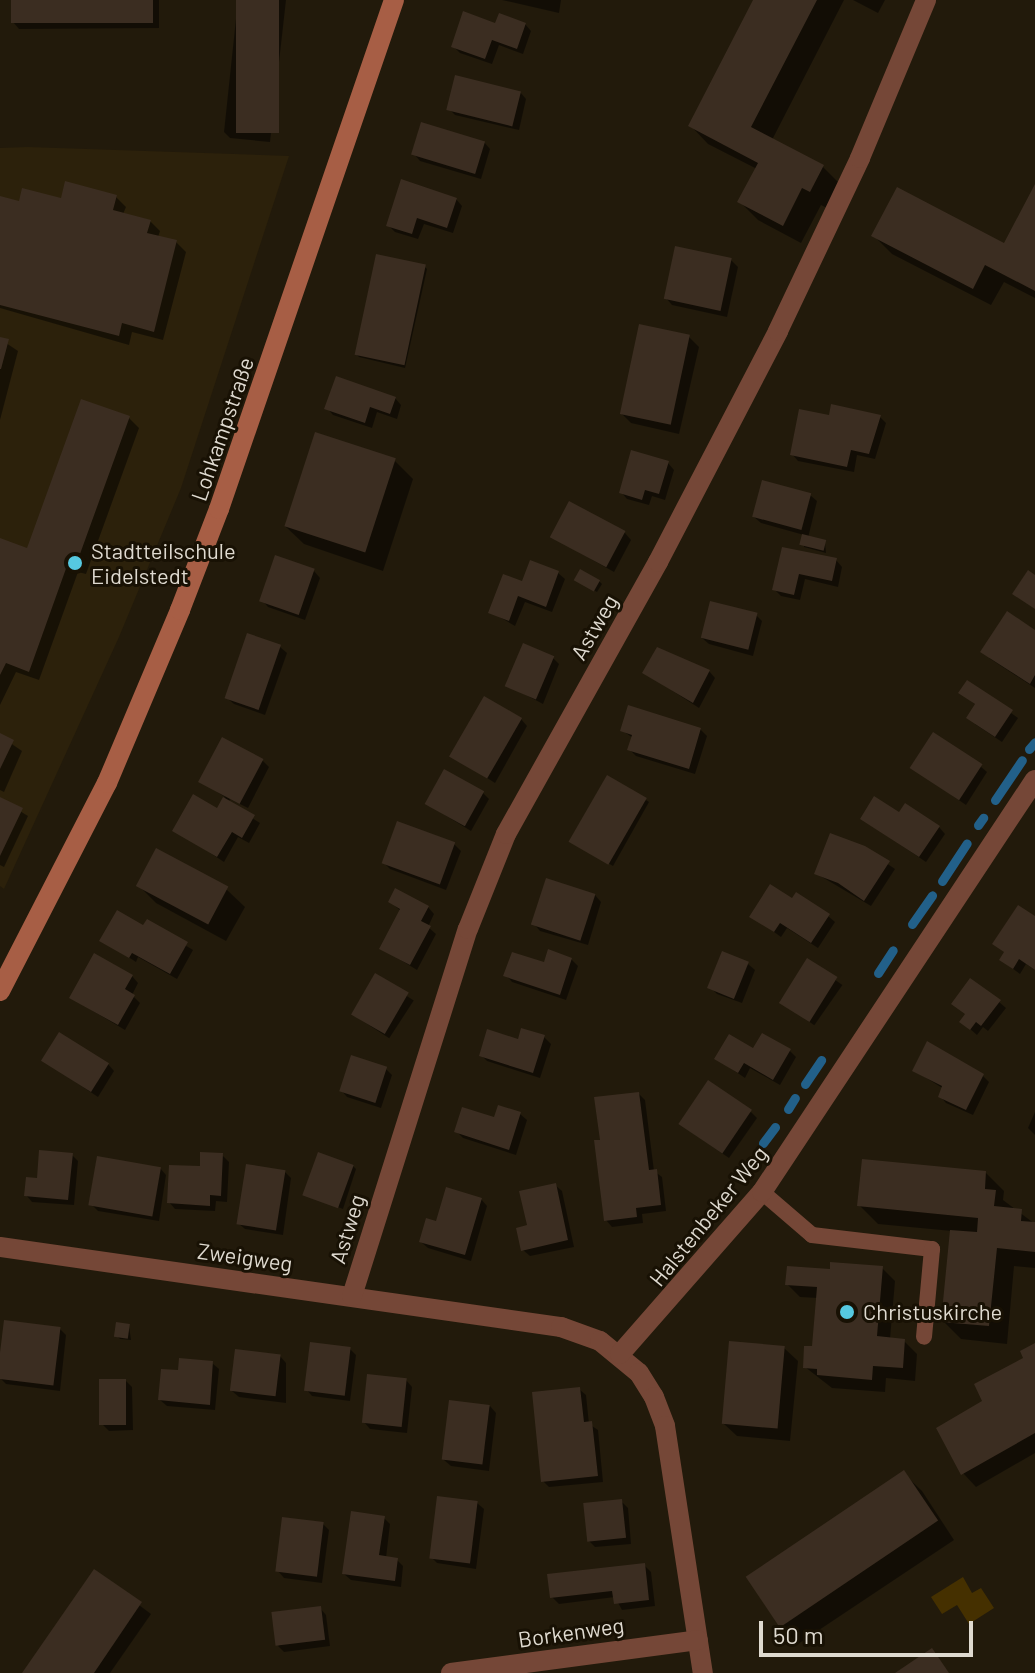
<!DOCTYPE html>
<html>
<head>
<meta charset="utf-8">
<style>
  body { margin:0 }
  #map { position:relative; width:1035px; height:1673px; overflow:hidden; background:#221a0b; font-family:Barlow,sans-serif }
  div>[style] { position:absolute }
  .built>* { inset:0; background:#2c210b }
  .green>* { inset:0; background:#453000 }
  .shadow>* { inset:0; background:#0007; transform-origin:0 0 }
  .stream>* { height:9px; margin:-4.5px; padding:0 4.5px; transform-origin:4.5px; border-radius:4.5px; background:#226089 }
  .building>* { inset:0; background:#3b2d21; transform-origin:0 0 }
  .lane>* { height:16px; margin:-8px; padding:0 8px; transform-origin:8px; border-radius:8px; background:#754737 }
  .street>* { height:20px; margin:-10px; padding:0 10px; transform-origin:10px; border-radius:10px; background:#754737 }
  .secondary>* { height:20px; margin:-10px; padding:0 10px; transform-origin:10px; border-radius:10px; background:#a75e45 }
  .dots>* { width:22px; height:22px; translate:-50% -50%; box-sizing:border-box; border:4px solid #181104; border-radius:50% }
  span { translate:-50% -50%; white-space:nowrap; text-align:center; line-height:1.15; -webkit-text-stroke:6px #181104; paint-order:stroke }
  .street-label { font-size:22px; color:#dfdad0 }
  .poi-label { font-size:22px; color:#dfdad0 }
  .left { translate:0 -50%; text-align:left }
  .scale { position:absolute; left:759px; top:1621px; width:214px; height:36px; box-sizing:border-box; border:4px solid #dfdad0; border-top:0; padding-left:10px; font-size:24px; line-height:28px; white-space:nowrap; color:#dfdad0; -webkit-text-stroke:6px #181104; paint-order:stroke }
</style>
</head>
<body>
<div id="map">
  <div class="built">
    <i style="clip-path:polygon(28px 147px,289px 156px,181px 488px,119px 637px,4px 889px,0 886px,0 148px)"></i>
  </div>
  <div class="green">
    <i style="clip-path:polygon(963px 1577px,972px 1593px,981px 1588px,994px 1608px,969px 1624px,957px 1605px,942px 1614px,931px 1597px)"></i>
  </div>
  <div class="shadow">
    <i style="clip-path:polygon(13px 0,159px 0,159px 28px,19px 29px,13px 22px)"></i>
    <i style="clip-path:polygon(238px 0,286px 0,270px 142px,230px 138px,224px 132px)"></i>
    <i style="clip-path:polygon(502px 0,561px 0,559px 13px)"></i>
    <i style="clip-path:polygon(755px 0,844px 0,772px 140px,823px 167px,841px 185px,829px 209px,821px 205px,801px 243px,758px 220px,740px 202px,757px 169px,708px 144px,690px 125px)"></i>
    <i style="clip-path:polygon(853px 0,885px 0,878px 13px)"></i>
    <i style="clip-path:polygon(525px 24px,531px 31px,523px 54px,499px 45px,492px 64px,460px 53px,453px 46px,497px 25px)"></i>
    <i style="clip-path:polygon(520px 92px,526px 99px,519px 130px,455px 115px,449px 109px)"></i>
    <i style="clip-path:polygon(484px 142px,490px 149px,481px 179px,420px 161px,414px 154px)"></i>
    <i style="clip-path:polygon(1035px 188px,1035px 298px,1004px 282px,991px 305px,892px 254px,874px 236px,1005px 246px)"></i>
    <i style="clip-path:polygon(116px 197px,126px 207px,123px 214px,150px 221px,160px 231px,158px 237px,176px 242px,186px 252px,163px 340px,132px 332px,129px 345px,0 308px,0 198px,20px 203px)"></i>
    <i style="clip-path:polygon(456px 199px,462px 206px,453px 233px,424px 224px,418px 239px,395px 232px,388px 225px)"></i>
    <i style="clip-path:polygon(731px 260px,738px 267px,727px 317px,672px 305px,666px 298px)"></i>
    <i style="clip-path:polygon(425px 267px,427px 269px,405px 368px,359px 357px,356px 354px)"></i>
    <i style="clip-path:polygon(689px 337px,699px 347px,679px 434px,631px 423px,621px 413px)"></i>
    <i style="clip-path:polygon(0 339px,18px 351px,0 420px)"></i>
    <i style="clip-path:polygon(395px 398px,401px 405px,397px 419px,377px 412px,372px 428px,333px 415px,327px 408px)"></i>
    <i style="clip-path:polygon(831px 417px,880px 417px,886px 423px,875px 459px,857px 455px,854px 472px,798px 461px,792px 454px)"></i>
    <i style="clip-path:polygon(129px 418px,139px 428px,86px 574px,78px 572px,39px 680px,16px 672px,0 705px,0 540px,28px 550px)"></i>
    <i style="clip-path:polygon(395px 461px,413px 479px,383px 571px,304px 544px,285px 526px)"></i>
    <i style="clip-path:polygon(668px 463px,674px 470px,665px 500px,652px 496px,649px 505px,627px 499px,621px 492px)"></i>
    <i style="clip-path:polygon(810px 495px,817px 501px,808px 538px,825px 542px,826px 553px,804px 547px,804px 535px,761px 523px,754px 517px)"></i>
    <i style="clip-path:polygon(625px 533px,631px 540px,614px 572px,552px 537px)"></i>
    <i style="clip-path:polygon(783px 549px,836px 560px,842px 567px,838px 587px,805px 579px,800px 600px,781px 596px,774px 589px)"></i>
    <i style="clip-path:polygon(314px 571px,320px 578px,305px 620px,268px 607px,262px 600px)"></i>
    <i style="clip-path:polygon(558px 573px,565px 579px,552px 612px,525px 602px,515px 626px,491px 612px,523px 584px)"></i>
    <i style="clip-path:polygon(599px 581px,602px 584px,597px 592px,579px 582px)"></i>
    <i style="clip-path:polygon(756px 615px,762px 621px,753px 656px,709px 644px,702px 638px)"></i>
    <i style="clip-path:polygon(1035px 632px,1035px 688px,989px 658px)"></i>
    <i style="clip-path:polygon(280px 647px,287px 653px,265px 715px,234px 704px,227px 698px)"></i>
    <i style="clip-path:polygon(553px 658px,559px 664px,543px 704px,507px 685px)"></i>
    <i style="clip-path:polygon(709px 671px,715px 678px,699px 708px,645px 673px)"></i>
    <i style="clip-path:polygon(968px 682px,1018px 718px,1002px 742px,975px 724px,976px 705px,961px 693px)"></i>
    <i style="clip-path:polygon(521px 719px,527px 726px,495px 783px,453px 756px)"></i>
    <i style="clip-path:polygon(700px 729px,707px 736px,695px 774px,636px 756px,630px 750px,633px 738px,623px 731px)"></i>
    <i style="clip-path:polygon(0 736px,22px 751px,4px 792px,0 790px)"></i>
    <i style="clip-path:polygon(263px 761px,269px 767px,248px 808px,230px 799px,229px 803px,260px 823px,249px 843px,238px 837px,224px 862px,175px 830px,217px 811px,225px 797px,201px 781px)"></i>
    <i style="clip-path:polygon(980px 766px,987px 772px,966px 805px,912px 768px)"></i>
    <i style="clip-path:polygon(483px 793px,489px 799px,471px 831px,427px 804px)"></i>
    <i style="clip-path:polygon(0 799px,28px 816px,4px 867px,0 865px)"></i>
    <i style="clip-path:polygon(646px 800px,649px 802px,613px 866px,575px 844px)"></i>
    <i style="clip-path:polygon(900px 814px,939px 827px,945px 834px,926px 862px,862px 819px)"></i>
    <i style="clip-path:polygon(454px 844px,461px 851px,446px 890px,390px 869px,384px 863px)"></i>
    <i style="clip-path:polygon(864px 848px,895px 869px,871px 906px,817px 874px)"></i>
    <i style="clip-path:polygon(138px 885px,226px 889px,245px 907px,226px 941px,156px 903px)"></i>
    <i style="clip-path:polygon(595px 895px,601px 902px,588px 945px,540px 931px,534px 924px)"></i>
    <i style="clip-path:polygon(793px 901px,828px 916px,835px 922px,818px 948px,787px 928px,781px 937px,752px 916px)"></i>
    <i style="clip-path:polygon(390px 902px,428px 907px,434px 914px,428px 927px,436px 934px,417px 970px,381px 948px,401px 911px)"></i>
    <i style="clip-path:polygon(1035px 919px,1035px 970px,1026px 964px,1020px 974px,1001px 960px,1006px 953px,994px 943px)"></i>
    <i style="clip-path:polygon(147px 922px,193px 950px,177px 979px,138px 957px,136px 962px,102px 940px,144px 928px)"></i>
    <i style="clip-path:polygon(571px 959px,578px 966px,566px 1000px,512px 982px,506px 975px)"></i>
    <i style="left:808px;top:961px;width:42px;height:49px;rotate:35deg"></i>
    <i style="clip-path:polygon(748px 964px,755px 970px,742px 1003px,717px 994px,710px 987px)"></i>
    <i style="clip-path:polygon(132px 976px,138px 983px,132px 995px,140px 1003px,125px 1030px,71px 998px)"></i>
    <i style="left:376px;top:976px;width:45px;height:45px;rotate:33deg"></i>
    <i style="clip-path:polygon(999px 1002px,1006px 1008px,988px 1031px,983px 1027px,977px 1035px,962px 1022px)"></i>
    <i style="clip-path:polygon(544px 1037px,551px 1044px,540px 1078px,487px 1061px,481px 1055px)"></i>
    <i style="clip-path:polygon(754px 1051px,790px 1051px,796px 1057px,780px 1085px,750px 1068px,745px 1078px,717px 1059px)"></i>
    <i style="clip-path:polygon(44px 1061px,108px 1064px,114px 1071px,98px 1097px)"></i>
    <i style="clip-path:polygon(386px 1069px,392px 1075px,381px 1108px,347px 1097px,341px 1090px)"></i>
    <i style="clip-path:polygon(915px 1071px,983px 1076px,989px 1082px,973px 1115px,946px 1103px,940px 1096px,944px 1089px)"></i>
    <i style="clip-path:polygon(639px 1094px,645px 1100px,654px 1171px,662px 1177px,666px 1211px,642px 1214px,643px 1223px,612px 1227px,606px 1220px,602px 1142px)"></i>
    <i style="clip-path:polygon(751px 1112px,757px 1118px,729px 1158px,688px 1130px)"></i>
    <i style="clip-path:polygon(1035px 1112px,1035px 1135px,1028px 1128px)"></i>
    <i style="clip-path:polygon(520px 1114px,527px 1120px,516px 1155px,463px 1138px,457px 1132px)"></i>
    <i style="clip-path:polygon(72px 1155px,78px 1161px,74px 1205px,32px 1202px,26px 1195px)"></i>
    <i style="clip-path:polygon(222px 1155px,229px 1162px,227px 1202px,216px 1201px,215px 1211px,175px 1209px,169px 1202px,202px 1168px)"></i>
    <i style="clip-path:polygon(353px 1166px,356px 1169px,343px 1209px,306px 1195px)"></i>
    <i style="clip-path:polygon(160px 1168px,166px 1175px,159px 1221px,98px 1211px,91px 1204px)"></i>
    <i style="clip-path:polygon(285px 1172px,291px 1178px,283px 1235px,245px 1229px,238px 1223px)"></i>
    <i style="clip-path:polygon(986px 1173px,1004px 1191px,1003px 1200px,1035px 1224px,1035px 1268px,1014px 1266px,1007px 1344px,961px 1339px,943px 1321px,952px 1231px,878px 1224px,859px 1205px)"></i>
    <i style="clip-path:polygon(555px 1185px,562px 1191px,574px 1247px,530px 1256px,523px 1250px,529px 1227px)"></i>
    <i style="clip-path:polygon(481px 1199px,487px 1206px,471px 1261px,428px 1248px,421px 1242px,437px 1224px)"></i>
    <i style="clip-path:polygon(882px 1268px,895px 1281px,890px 1339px,904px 1341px,917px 1354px,915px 1381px,886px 1378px,885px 1392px,832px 1388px,805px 1367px,814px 1348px,818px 1298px,800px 1297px,787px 1284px)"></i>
    <i style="clip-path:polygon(6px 1322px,60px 1329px,66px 1335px,60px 1391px,6px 1384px,0 1378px)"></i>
    <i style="clip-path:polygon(129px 1326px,131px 1340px,120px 1339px,117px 1336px)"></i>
    <i style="clip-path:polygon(1035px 1345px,1035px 1453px,976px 1487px,963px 1473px,985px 1402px)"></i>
    <i style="clip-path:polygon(784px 1348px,798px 1361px,790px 1441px,737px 1436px,723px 1423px)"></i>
    <i style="clip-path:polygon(350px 1349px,356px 1355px,350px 1401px,312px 1396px,306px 1389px)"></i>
    <i style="clip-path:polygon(280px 1356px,286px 1363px,286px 1403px,239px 1397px,232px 1391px)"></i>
    <i style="clip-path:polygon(212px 1363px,219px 1369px,215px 1410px,167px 1406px,160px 1400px)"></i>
    <i style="clip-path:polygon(406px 1380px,412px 1387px,407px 1433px,370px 1429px,364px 1422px)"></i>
    <i style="clip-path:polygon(126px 1381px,132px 1387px,133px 1430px,109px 1431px,102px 1424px)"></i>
    <i style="clip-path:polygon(579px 1389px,586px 1395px,589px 1424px,598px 1430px,603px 1482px,549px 1487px,543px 1481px)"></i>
    <i style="clip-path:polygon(490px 1406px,496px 1413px,489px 1471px,451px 1466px,444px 1460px)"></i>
    <i style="clip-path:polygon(903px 1473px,922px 1491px,954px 1540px,798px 1644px,780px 1626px)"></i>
    <i style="clip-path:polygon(621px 1501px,628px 1508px,631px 1544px,595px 1547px,589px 1541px)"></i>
    <i style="clip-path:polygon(477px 1503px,484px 1509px,476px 1569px,437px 1563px,431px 1557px)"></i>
    <i style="clip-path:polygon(384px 1518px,390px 1524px,386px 1558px,397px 1560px,403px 1566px,401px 1587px,351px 1580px,344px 1574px)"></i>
    <i style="clip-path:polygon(323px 1524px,329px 1530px,322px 1583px,284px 1578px,278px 1571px)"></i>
    <i style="clip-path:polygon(644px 1565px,651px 1572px,655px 1606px,622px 1610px,615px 1597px,559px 1604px,552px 1597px)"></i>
    <i style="clip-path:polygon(95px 1572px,151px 1614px,110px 1673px,24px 1673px)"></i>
    <i style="clip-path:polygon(320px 1608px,326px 1615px,330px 1646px,284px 1652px,278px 1646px)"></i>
  </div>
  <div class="stream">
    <i style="left:1029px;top:749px;width:9px;rotate:-49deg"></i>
    <i style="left:995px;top:800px;width:48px;rotate:-56deg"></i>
    <i style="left:978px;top:825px;width:9px;rotate:-54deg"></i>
    <i style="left:942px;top:881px;width:45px;rotate:-56.7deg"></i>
    <i style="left:912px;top:924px;width:35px;rotate:-55deg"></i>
    <i style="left:878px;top:973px;width:27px;rotate:-57deg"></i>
    <i style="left:805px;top:1084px;width:29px;rotate:-56deg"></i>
    <i style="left:788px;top:1109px;width:13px;rotate:-58deg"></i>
    <i style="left:763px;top:1143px;width:20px;rotate:-53deg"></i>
  </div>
  <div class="building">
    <i style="left:11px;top:0;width:142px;height:23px"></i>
    <i style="left:236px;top:0;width:43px;height:133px"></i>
    <i style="clip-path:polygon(753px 0,817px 0,751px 127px,824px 165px,810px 192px,802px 188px,783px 226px,737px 202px,758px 163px,688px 126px)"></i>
    <i style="clip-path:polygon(463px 11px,495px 23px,499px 13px,526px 23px,517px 49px,492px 40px,485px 59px,451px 47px)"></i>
    <i style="left:455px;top:75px;width:68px;height:36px;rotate:14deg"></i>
    <i style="left:421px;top:122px;width:67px;height:34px;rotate:17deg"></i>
    <i style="clip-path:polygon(401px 179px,457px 198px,447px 228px,417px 218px,412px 234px,386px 226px)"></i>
    <i style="clip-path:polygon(65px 181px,117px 195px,113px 210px,151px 220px,147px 233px,177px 240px,154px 332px,122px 323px,119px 336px,0 305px,0 196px,19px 201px,22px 188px,61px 198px)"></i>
    <i style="clip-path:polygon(1035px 184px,1035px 291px,985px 265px,973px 289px,871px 236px,897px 187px,1004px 243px)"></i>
    <i style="left:675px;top:246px;width:58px;height:54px;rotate:12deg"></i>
    <i style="left:376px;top:254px;width:51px;height:103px;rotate:12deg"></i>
    <i style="left:639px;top:324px;width:52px;height:92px;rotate:12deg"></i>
    <i style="clip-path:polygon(0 337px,9px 339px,1px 369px,0 369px)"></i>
    <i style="clip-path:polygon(336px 376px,396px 397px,390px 414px,370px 407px,365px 423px,324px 409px)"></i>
    <i style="clip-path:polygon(81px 399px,130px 416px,76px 565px,68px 563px,29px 672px,6px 663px,0 675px,0 538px,27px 548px)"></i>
    <i style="clip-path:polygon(831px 404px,881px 415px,869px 454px,851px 450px,847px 467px,790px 455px,799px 409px,829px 415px)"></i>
    <i style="left:315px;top:432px;width:85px;height:99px;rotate:18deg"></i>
    <i style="clip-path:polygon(631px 450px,669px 461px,659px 494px,645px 490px,642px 500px,619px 493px)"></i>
    <i style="left:762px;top:480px;width:51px;height:38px;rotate:15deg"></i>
    <i style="left:569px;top:501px;width:64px;height:41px;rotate:28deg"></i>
    <i style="left:802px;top:534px;width:25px;height:11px;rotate:14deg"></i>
    <i style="clip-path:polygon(782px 547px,837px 558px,832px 581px,799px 574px,794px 595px,772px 590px)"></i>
    <i style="left:275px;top:555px;width:42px;height:49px;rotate:19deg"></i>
    <i style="clip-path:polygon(530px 560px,559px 571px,546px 607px,518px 596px,509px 621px,488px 613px,503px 574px,522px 581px)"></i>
    <i style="left:580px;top:569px;width:23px;height:13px;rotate:29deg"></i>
    <i style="clip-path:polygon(1028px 570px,1035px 575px,1035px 609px,1012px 594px)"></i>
    <i style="left:710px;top:601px;width:49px;height:38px;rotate:14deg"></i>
    <i style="clip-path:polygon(1007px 611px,1035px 630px,1035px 675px,1030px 684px,980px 652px)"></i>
    <i style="left:247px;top:633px;width:36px;height:69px;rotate:19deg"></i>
    <i style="left:523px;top:643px;width:34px;height:47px;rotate:23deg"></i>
    <i style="clip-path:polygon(657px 647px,710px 670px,693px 703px,642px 673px)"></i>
    <i style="clip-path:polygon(967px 680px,1013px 710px,995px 737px,966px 718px,975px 704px,958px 693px)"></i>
    <i style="left:484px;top:696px;width:44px;height:70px;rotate:30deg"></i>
    <i style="clip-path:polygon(628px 705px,701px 728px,689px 769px,627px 750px,632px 735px,620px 731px)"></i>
    <i style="left:933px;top:732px;width:59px;height:43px;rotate:33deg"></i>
    <i style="clip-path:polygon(0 733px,14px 740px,0 769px)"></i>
    <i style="left:222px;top:737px;width:47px;height:51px;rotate:28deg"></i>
    <i style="left:444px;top:769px;width:46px;height:40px;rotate:29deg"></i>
    <i style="left:607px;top:775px;width:46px;height:77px;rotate:30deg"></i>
    <i style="clip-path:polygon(193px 794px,217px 808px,223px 797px,255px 815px,242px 838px,232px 832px,217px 857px,172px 831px)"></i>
    <i style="clip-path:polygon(874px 796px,899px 812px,905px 803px,940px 826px,919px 857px,860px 819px)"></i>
    <i style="clip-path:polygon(0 797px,23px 808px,0 856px)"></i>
    <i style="left:397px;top:821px;width:62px;height:45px;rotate:20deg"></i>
    <i style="clip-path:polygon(830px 833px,865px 846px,890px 861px,864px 901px,838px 883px,814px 874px)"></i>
    <i style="left:156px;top:848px;width:82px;height:43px;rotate:28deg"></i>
    <i style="left:546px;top:878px;width:52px;height:49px;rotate:18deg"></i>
    <i style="clip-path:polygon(770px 884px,792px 898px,796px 892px,830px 914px,811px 943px,780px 923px,774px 932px,749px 917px)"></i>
    <i style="clip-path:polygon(395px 888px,429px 906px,421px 921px,431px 926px,410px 965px,379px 949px,400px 909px,388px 902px)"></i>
    <i style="clip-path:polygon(1018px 905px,1035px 916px,1035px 970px,1019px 959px,1013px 969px,999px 960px,1004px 952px,992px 944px)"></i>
    <i style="clip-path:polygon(117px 910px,143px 925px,147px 919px,188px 942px,170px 974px,132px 953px,129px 958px,99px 941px)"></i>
    <i style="clip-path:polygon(548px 949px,572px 958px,560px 995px,503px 976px,512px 952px,544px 962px)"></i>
    <i style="left:722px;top:951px;width:29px;height:40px;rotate:22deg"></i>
    <i style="clip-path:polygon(94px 953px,133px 975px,125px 989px,135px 995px,118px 1025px,69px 998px)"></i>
    <i style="left:807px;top:958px;width:36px;height:53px;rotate:32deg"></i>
    <i style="left:375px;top:973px;width:39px;height:48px;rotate:30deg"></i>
    <i style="clip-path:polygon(970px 978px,1001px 1000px,981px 1026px,976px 1022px,970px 1030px,959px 1022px,965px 1014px,951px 1004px)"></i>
    <i style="clip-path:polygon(521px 1028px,545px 1035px,533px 1073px,479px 1056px,487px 1029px,518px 1039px)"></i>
    <i style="left:59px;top:1032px;width:59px;height:34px;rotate:32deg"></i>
    <i style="clip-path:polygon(762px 1033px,791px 1049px,773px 1080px,744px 1063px,738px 1073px,714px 1059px,729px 1034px,753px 1048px)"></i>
    <i style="clip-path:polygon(927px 1041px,984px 1074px,966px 1110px,938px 1097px,942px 1086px,912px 1071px)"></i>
    <i style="left:351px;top:1055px;width:38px;height:38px;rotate:18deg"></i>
    <i style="left:708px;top:1080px;width:53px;height:53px;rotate:34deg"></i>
    <i style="clip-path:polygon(639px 1092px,649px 1170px,657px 1169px,661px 1205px,636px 1208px,637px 1217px,604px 1221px,594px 1140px,600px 1140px,594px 1097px)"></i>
    <i style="clip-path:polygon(498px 1105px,521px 1112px,509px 1150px,454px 1132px,462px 1107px,494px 1117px)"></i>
    <i style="clip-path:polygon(39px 1150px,73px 1153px,68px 1200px,24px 1196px,26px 1177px,37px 1178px)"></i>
    <i style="clip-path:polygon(200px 1152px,223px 1153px,221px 1196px,210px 1195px,210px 1206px,167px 1203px,169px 1165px,200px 1166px)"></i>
    <i style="left:318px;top:1152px;width:38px;height:46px;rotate:20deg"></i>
    <i style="left:97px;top:1156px;width:65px;height:50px;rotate:10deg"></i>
    <i style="clip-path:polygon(862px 1159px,986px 1171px,985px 1189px,996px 1190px,994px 1206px,1022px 1209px,1021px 1221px,1035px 1222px,1035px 1252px,997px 1248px,989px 1326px,941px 1322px,950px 1230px,977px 1232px,978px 1218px,857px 1206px)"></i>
    <i style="left:246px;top:1164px;width:40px;height:61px;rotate:9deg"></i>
    <i style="clip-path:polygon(556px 1183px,568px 1240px,521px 1251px,516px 1228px,527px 1225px,519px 1191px)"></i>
    <i style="clip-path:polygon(446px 1187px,482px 1198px,465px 1255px,419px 1242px,426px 1218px,436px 1221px)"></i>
    <i style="clip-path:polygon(830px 1262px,883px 1266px,877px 1336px,905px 1339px,903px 1368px,873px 1366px,872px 1380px,817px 1375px,817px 1369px,803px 1368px,804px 1346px,812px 1346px,817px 1287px,785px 1285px,787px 1266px,830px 1269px)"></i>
    <i style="left:4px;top:1320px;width:57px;height:59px;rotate:7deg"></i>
    <i style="left:116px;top:1322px;width:14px;height:15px;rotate:8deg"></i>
    <i style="left:729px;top:1341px;width:56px;height:83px;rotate:5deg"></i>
    <i style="left:310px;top:1342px;width:41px;height:49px;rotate:7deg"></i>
    <i style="clip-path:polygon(1035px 1343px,1035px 1433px,961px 1475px,936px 1428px,982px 1401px,974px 1384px,1023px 1358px,1020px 1351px)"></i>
    <i style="left:235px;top:1349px;width:46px;height:42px;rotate:7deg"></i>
    <i style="clip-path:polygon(179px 1358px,213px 1361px,210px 1405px,158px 1400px,161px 1369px,178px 1370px)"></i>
    <i style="left:367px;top:1374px;width:40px;height:49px;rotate:6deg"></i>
    <i style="left:99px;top:1379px;width:27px;height:46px"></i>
    <i style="clip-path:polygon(580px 1387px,584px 1422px,592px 1421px,598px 1476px,541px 1482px,532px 1392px)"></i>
    <i style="left:449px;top:1400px;width:41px;height:60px;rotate:7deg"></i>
    <i style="left:904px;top:1470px;width:61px;height:191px;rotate:56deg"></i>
    <i style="left:437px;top:1496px;width:41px;height:63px;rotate:7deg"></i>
    <i style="left:622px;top:1499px;width:39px;height:39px;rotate:84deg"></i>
    <i style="clip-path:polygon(351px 1511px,385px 1516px,379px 1555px,398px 1558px,395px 1581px,342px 1574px)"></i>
    <i style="left:282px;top:1517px;width:42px;height:55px;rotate:7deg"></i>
    <i style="clip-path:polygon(645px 1563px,649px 1600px,614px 1604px,612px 1591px,550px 1598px,547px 1574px)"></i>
    <i style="clip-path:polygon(94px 1569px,142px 1602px,94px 1673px,22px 1673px)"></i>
    <i style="left:321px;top:1606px;width:34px;height:50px;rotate:83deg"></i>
    <i style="clip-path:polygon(932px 1648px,949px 1673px,895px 1673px)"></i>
  </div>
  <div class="lane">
    <i style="left:762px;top:1192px;width:66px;rotate:40.7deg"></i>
    <i style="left:812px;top:1235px;width:121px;rotate:6.7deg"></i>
    <i style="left:932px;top:1249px;width:88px;rotate:95.2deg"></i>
  </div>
  <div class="street">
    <i style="left:0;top:1247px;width:567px;rotate:8.12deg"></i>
    <i style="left:561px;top:1327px;width:41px;rotate:19.7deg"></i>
    <i style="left:600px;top:1341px;width:50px;rotate:39.4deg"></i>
    <i style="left:639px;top:1373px;width:28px;rotate:58deg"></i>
    <i style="left:654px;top:1397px;width:31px;rotate:69deg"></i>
    <i style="left:665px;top:1426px;width:250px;rotate:81.3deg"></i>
    <i style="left:352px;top:1296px;width:385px;rotate:-72.5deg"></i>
    <i style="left:468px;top:929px;width:102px;rotate:-68.2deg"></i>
    <i style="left:506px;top:834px;width:312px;rotate:-60.8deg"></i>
    <i style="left:658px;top:562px;width:260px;rotate:-62.5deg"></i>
    <i style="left:778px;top:331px;width:191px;rotate:-64.6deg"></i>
    <i style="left:860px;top:158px;width:171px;rotate:-67.3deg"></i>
    <i style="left:620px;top:1354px;width:215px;rotate:-48.8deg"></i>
    <i style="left:762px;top:1192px;width:494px;rotate:-56.5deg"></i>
    <i style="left:451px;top:1673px;width:249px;rotate:-7.6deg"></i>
  </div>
  <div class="secondary">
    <i style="left:0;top:991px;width:234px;rotate:-62.8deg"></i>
    <i style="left:107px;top:783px;width:188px;rotate:-67.1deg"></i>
    <i style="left:180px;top:610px;width:108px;rotate:-68.9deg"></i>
    <i style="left:219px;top:509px;width:538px;rotate:-71.03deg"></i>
  </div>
  <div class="dots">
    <i style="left:75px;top:563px;background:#56c9e1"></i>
    <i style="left:847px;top:1312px;background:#56c9e1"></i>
  </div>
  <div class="street-label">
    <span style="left:222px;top:429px;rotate:-71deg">Lohkampstraße</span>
    <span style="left:594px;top:627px;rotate:-60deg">Astweg</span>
    <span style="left:708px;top:1216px;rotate:-51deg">Halstenbeker Weg</span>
    <span style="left:347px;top:1229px;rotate:-73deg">Astweg</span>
    <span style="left:245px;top:1257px;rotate:8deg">Zweigweg</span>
    <span style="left:571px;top:1632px;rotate:-8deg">Borkenweg</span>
  </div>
  <div class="poi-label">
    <span class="left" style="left:91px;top:563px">Stadtteilschule<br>Eidelstedt</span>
    <span class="left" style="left:863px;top:1312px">Christuskirche</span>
  </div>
  <div class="scale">50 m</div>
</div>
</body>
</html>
